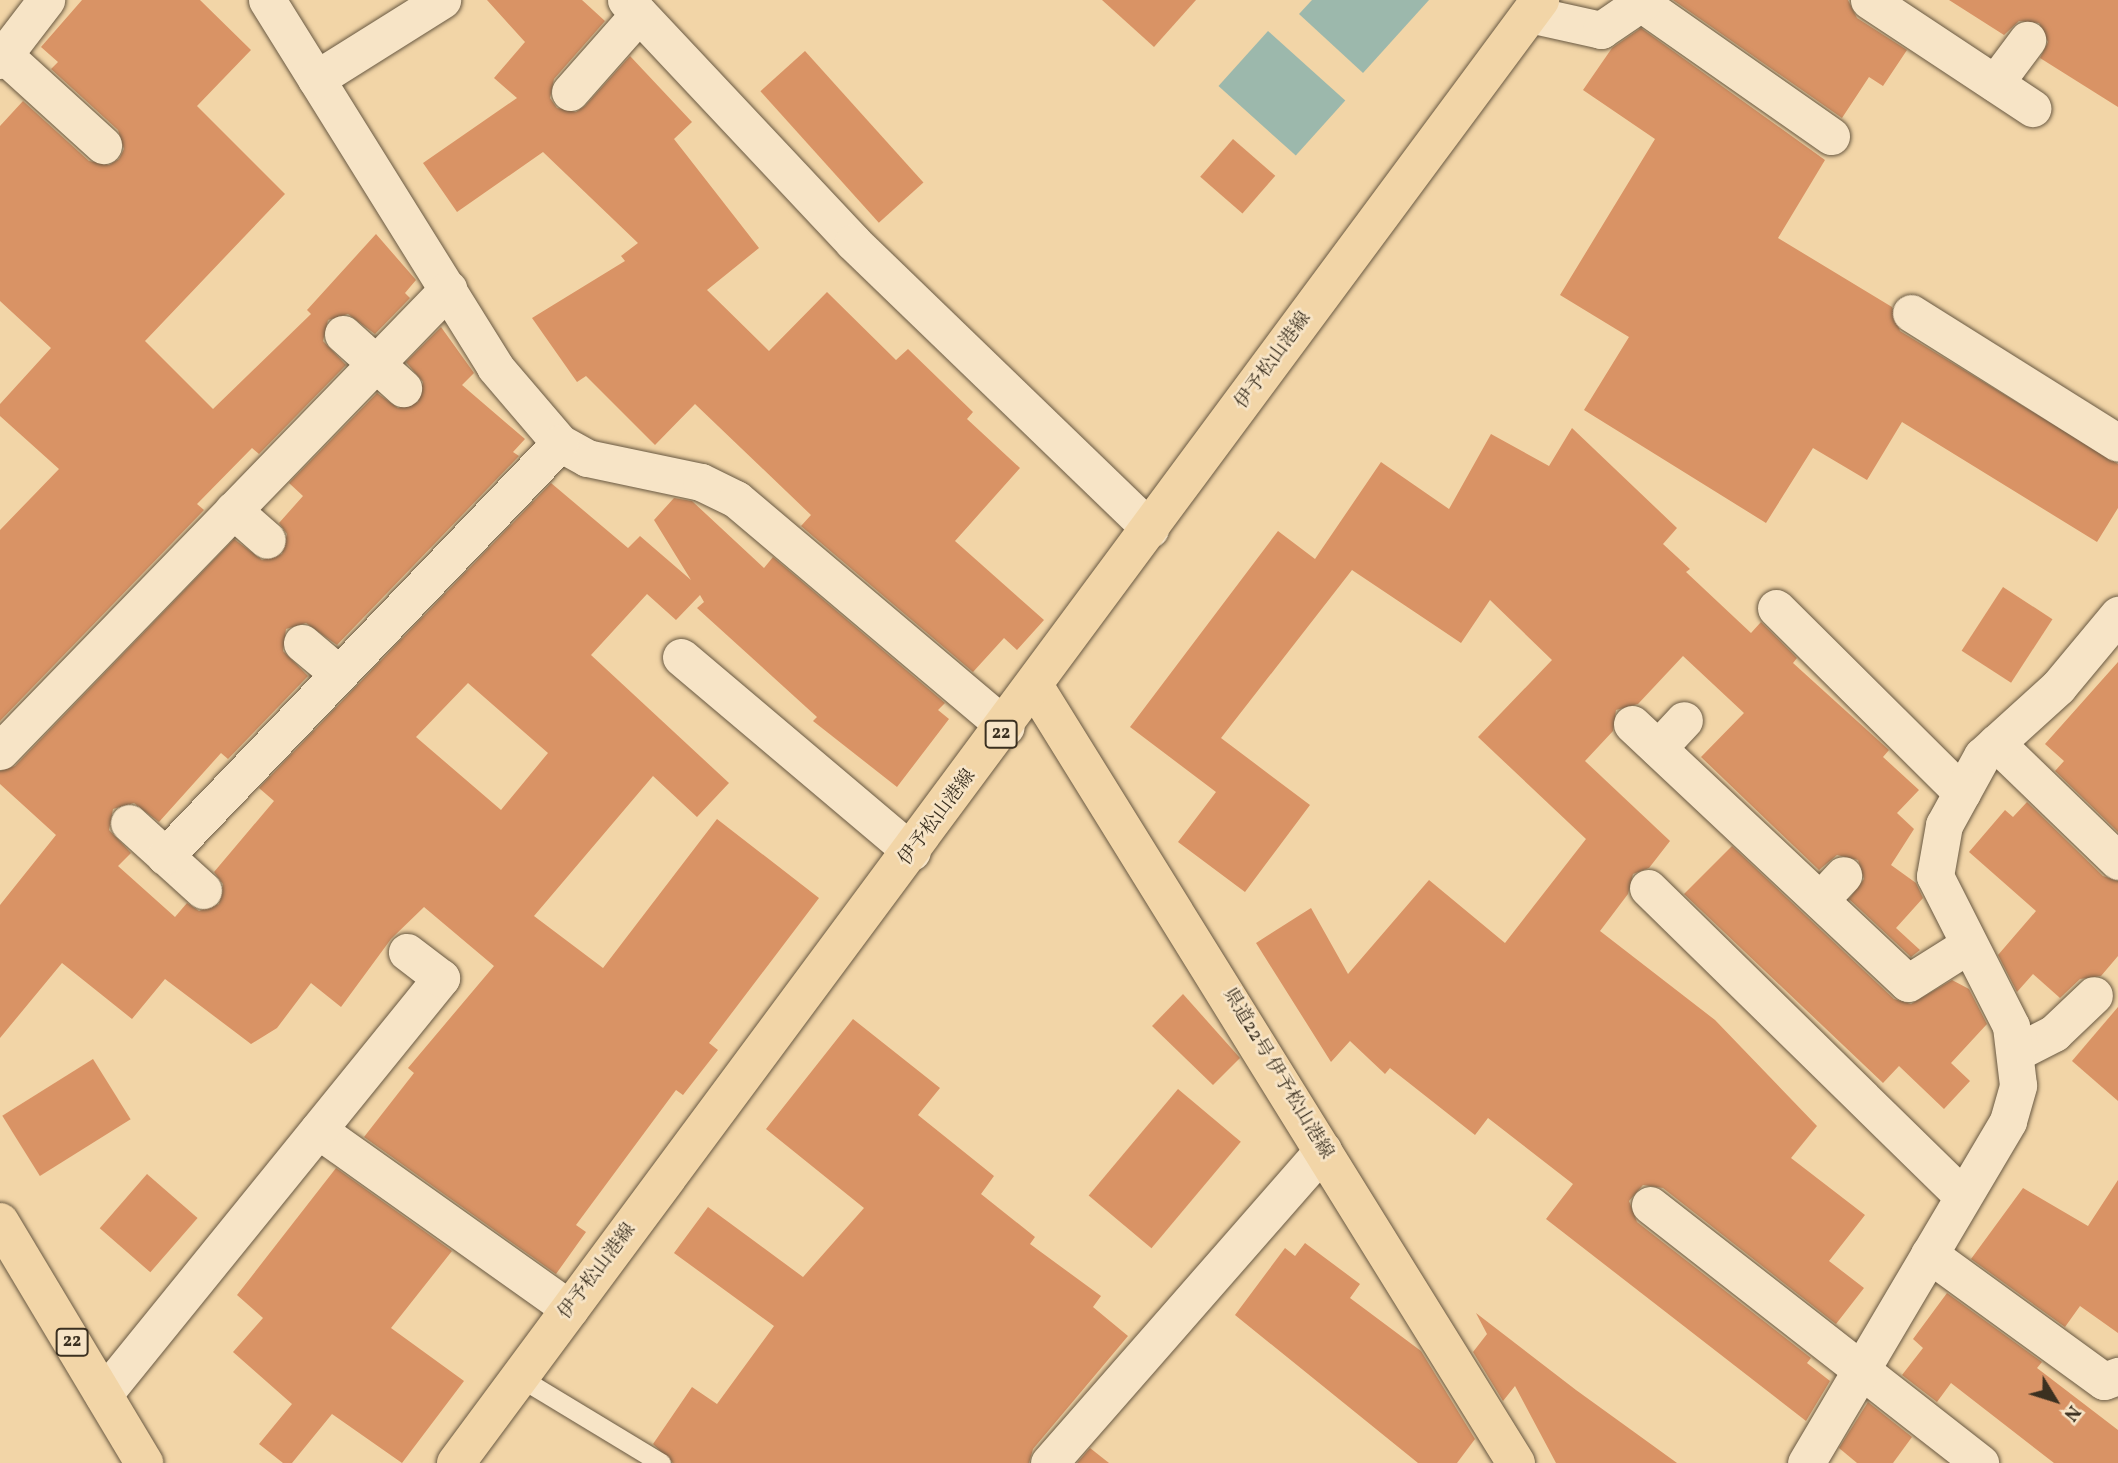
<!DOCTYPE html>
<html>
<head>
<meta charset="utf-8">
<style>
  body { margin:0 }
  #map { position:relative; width:2118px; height:1463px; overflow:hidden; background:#f2d5a7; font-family:Vollkorn,"Noto Serif JP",serif }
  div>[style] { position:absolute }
  .water>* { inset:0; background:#9cb8ac; transform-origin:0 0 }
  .building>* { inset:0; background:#d99365; transform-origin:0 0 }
  .roads { filter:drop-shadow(0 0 2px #695942) drop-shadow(0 0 2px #695942) }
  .lane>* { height:19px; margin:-9.5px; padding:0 9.5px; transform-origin:9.5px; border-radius:9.5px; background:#f7e4c6 }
  .street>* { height:37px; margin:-18.5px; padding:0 18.5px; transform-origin:18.5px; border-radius:18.5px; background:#f7e4c6 }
  .primary>* { height:38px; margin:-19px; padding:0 19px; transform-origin:19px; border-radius:19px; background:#f2d5a7 }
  span { translate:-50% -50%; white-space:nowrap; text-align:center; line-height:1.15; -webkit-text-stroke:5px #f7e4c6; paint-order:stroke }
  .shield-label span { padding:2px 5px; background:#f7e4c6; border:2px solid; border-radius:5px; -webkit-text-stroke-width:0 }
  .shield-label { font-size:18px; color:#3b3020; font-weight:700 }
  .street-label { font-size:19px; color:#3b3020 }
  .north { position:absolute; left:2020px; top:1365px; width:70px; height:70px; -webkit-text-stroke:5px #f7e4c6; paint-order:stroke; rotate:128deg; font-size:19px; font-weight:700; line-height:28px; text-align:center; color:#3b3020 }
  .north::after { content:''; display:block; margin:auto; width:24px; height:32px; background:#3b3020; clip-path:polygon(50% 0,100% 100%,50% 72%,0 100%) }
</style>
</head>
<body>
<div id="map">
  <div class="water">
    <i style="clip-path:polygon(1312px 0,1429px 0,1363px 73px,1299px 14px)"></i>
    <i style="left:1268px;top:31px;width:104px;height:74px;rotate:42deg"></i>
  </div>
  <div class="building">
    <i style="clip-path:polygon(82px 0,200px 0,251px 50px,197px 106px,285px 194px,145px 341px,213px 409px,311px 314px,307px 310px,376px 234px,416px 280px,405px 293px,410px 298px,375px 334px,348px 314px,328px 320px,323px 341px,346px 365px,259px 454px,252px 448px,197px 504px,204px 510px,0 721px,0 530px,59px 469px,0 416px,0 404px,51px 348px,0 301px,0 126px,23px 101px,89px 161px,109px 165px,119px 159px,124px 149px,118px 130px,51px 69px,58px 62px,41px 47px)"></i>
    <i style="clip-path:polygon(487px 0,582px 0,605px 21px,554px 79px,550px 98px,557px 108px,576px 112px,585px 106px,630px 56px,692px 122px,674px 139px,759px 248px,707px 290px,769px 351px,827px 292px,896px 360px,908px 349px,973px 412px,967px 419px,1020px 468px,955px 541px,1044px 620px,1017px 650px,1004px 638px,973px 672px,801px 526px,811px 515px,695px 404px,655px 445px,586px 376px,577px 382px,532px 318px,625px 261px,621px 256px,638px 243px,543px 152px,457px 212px,423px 163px,517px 98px,494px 78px,525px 42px)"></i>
    <i style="clip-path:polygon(1102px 0,1196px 0,1154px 47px)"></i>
    <i style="clip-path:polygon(1673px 0,1848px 0,1857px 18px,1907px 50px,1883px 86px,1869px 77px,1842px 118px)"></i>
    <i style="clip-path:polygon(1949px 0,2118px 0,2118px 107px,2040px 58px,2048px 42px,2039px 23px,2019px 21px,2004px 35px)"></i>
    <i style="clip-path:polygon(1641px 28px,1825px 160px,1778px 238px,1892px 307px,1900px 331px,2118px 464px,2118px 508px,2097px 542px,1902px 422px,1867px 480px,1813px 448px,1766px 523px,1584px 410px,1629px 337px,1560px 295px,1655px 139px,1583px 90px,1612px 48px)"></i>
    <i style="left:805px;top:51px;width:177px;height:60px;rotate:48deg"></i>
    <i style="left:1233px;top:139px;width:56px;height:50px;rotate:41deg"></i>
    <i style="clip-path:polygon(evenodd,441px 327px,474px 373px,462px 385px,525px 439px,513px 452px,519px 456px,337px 645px,306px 623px,286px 629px,283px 651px,308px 676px,228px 759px,221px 753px,159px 822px,134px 803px,113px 809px,109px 830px,131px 853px,118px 866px,175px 917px,187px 903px,199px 911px,219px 904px,223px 884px,214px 872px,274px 801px,259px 788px,551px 483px,628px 548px,640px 536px,691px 580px,654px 520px,674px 498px,692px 501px,764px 568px,773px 557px,945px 703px,938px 710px,949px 719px,897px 787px,813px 721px,817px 717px,697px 608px,704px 602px,700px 595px,676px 620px,647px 594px,591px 655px,729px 783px,697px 817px,653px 776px,534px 916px,603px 968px,717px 819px,819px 898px,709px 1043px,718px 1050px,683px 1095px,676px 1090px,576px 1225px,586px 1232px,556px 1274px,364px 1137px,414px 1073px,408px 1068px,494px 966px,424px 907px,391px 939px,341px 1007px,311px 983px,277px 1028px,251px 1044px,165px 979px,132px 1019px,62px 963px,0 1038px,0 905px,56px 835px,0 784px,0 771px,15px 766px,234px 539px,262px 560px,282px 554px,287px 534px,279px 523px,303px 496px,289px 483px,377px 393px,398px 408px,418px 402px,423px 382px,406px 362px,441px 327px,468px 683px,548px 753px,501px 810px,416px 737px,468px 683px)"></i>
    <i style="clip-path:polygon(1572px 428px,1677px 528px,1663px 544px,1690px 569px,1686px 572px,1751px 633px,1761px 622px,1797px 658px,1793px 663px,1889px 750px,1883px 757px,1919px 790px,1897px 813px,1914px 829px,1891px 865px,1916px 883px,1923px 898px,1896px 928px,1920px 950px,1911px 957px,1849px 899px,1864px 879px,1858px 860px,1837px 855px,1819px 870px,1701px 757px,1744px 713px,1683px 656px,1638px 704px,1616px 710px,1613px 731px,1585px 761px,1670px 841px,1649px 868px,1633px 874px,1628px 894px,1600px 931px,1715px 1020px,1817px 1126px,1791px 1158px,1865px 1215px,1829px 1261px,1864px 1288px,1836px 1324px,1663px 1188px,1643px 1185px,1629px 1201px,1637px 1222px,1811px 1358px,1807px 1363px,1830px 1381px,1806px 1421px,1546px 1219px,1573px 1184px,1488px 1118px,1475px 1135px,1390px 1068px,1385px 1074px,1350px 1041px,1331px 1062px,1256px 943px,1311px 908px,1348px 974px,1429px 880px,1505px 943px,1586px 839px,1478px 737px,1552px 660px,1490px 600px,1461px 643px,1352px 570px,1221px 738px,1310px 805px,1245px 892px,1178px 842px,1216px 792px,1130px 727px,1278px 531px,1315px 559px,1381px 462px,1449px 509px,1491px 434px,1549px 466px)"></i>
    <i style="left:2003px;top:587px;width:59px;height:76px;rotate:33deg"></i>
    <i style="clip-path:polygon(2118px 662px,2118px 832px,2055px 771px,2064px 761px,2045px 744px)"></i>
    <i style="clip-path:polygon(2027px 802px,2103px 876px,2118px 881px,2118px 956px,2101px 976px,2080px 979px,2060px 998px,2033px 974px,2017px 992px,1998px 955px,2036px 911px,1969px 852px,2005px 810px,2013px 817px)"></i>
    <i style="clip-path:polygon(1732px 846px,1894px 999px,1911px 1004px,1952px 980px,1969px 989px,1987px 1024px,1951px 1063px,1970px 1081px,1944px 1109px,1899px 1066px,1883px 1083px,1684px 894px)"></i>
    <i style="clip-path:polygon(1183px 994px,1240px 1058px,1213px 1085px,1152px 1026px)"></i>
    <i style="clip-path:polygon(2118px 1007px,2118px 1101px,2072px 1061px)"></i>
    <i style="clip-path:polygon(853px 1019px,940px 1088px,918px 1115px,994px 1176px,981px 1194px,1035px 1237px,1030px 1244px,1101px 1296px,1093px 1307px,1128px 1336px,1033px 1449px,1029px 1463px,673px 1463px,653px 1444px,692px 1387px,717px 1404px,774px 1326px,674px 1253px,708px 1207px,803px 1277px,864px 1208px,766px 1129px)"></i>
    <i style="left:93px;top:1059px;width:71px;height:107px;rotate:58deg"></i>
    <i style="left:1178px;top:1089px;width:82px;height:139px;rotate:40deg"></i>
    <i style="clip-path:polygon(336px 1168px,452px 1251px,391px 1328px,464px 1381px,402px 1463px,332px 1414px,292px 1463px,283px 1463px,259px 1444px,292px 1404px,233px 1352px,263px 1318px,237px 1295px)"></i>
    <i style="left:147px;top:1174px;width:67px;height:72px;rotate:41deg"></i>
    <i style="clip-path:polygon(2118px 1180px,2118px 1333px,2080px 1306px,2065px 1327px,1971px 1259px,2023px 1188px,2088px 1226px)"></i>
    <i style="clip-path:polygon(1305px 1243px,1360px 1284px,1350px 1298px,1421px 1351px,1475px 1439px,1457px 1463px,1418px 1463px,1235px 1315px,1285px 1248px,1295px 1256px)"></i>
    <i style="clip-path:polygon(1947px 1293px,2042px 1362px,2037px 1368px,2118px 1430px,2118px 1463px,2054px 1463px,1951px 1383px,1937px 1402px,1902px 1375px,1923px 1348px,1913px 1339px)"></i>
    <i style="clip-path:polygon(1476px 1313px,1576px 1390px,1677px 1463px,1556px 1463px,1515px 1386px,1503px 1401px,1473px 1352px,1487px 1334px)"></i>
    <i style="clip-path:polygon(1868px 1402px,1912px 1437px,1893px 1463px,1857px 1463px,1839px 1448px)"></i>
    <i style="clip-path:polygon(1090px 1448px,1109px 1463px,1077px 1463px)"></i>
  </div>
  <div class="roads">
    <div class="lane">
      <i style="left:519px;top:1377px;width:166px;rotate:31.2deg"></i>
    </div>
    <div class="street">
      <i style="left:267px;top:0;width:432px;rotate:58.1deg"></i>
      <i style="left:495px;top:367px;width:100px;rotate:49.5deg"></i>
      <i style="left:560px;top:443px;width:31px;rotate:29deg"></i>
      <i style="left:587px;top:458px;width:116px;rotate:11.9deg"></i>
      <i style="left:701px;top:482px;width:39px;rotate:26deg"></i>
      <i style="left:736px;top:499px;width:353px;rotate:40.2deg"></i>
      <i style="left:626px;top:0;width:332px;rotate:46.8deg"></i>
      <i style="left:853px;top:242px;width:413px;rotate:44deg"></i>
      <i style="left:1869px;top:0;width:196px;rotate:33.5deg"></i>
      <i style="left:1641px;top:3px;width:232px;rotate:35deg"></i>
      <i style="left:1529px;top:14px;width:74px;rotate:12.5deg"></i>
      <i style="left:1601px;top:30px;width:53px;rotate:-34.3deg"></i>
      <i style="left:4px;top:55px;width:134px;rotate:42.3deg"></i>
      <i style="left:0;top:60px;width:76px;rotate:-52.5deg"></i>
      <i style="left:316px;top:79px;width:149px;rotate:-32.1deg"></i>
      <i style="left:1995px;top:83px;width:54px;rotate:-53.3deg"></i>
      <i style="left:570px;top:92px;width:104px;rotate:-48.5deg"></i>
      <i style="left:1911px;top:313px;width:244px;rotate:32.1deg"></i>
      <i style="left:343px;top:334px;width:81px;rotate:42deg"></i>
      <i style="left:233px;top:510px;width:45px;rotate:41.4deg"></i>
      <i style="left:1776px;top:608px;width:262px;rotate:44.8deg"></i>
      <i style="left:302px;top:643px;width:48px;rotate:40deg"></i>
      <i style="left:681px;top:657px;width:302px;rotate:40.2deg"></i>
      <i style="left:1632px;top:724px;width:378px;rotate:43.2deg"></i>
      <i style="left:1908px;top:983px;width:71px;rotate:-32.3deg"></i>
      <i style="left:1996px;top:743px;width:170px;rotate:44deg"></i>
      <i style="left:1658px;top:748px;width:38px;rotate:-47deg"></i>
      <i style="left:0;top:751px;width:644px;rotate:-45.88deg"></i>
      <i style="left:129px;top:823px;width:100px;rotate:42.2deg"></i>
      <i style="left:165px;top:856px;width:571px;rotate:-46.28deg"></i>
      <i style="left:1648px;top:888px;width:441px;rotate:44.4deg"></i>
      <i style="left:1820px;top:900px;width:34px;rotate:-47deg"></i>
      <i style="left:2015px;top:1053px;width:44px;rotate:-27.1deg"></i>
      <i style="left:2054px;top:1033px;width:55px;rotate:-43.5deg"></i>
      <i style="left:318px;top:1130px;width:309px;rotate:35.4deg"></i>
      <i style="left:1650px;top:1205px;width:419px;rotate:38deg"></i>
      <i style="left:1929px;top:1254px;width:216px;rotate:36deg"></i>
      <i style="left:2104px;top:1381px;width:15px;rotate:-20deg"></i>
      <i style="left:103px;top:1395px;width:537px;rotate:-50.97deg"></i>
      <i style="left:441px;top:978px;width:43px;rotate:-142.6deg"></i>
      <i style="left:1049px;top:1463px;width:416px;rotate:-48.8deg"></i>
      <i style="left:1806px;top:1463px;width:397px;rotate:-59.4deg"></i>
      <i style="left:2008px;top:1121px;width:37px;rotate:-74deg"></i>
      <i style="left:2018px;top:1085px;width:59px;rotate:-96.8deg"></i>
      <i style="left:2011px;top:1026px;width:168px;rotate:-116.9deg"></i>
      <i style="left:1935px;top:876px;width:52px;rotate:-80deg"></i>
      <i style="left:1944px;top:825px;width:79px;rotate:-61.2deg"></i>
      <i style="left:1982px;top:756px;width:103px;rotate:-42.2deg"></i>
      <i style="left:2058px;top:687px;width:94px;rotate:-50.2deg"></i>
    </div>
    <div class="primary">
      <i style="left:1035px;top:687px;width:913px;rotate:58.21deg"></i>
      <i style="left:0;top:1222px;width:281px;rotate:59.1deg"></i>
      <i style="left:456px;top:1463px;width:1821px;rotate:-53.46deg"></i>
    </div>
  </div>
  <div class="shield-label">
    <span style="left:1001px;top:734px">22</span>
    <span style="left:72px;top:1342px">22</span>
  </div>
  <div class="street-label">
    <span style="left:1274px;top:361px;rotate:-54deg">伊予松山港線</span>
    <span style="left:938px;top:818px;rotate:-53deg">伊予松山港線</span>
    <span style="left:1277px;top:1074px;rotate:59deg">県道22号 伊予松山港線</span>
    <span style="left:598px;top:1272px;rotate:-53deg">伊予松山港線</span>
  </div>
  <div class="north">N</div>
</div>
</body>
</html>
